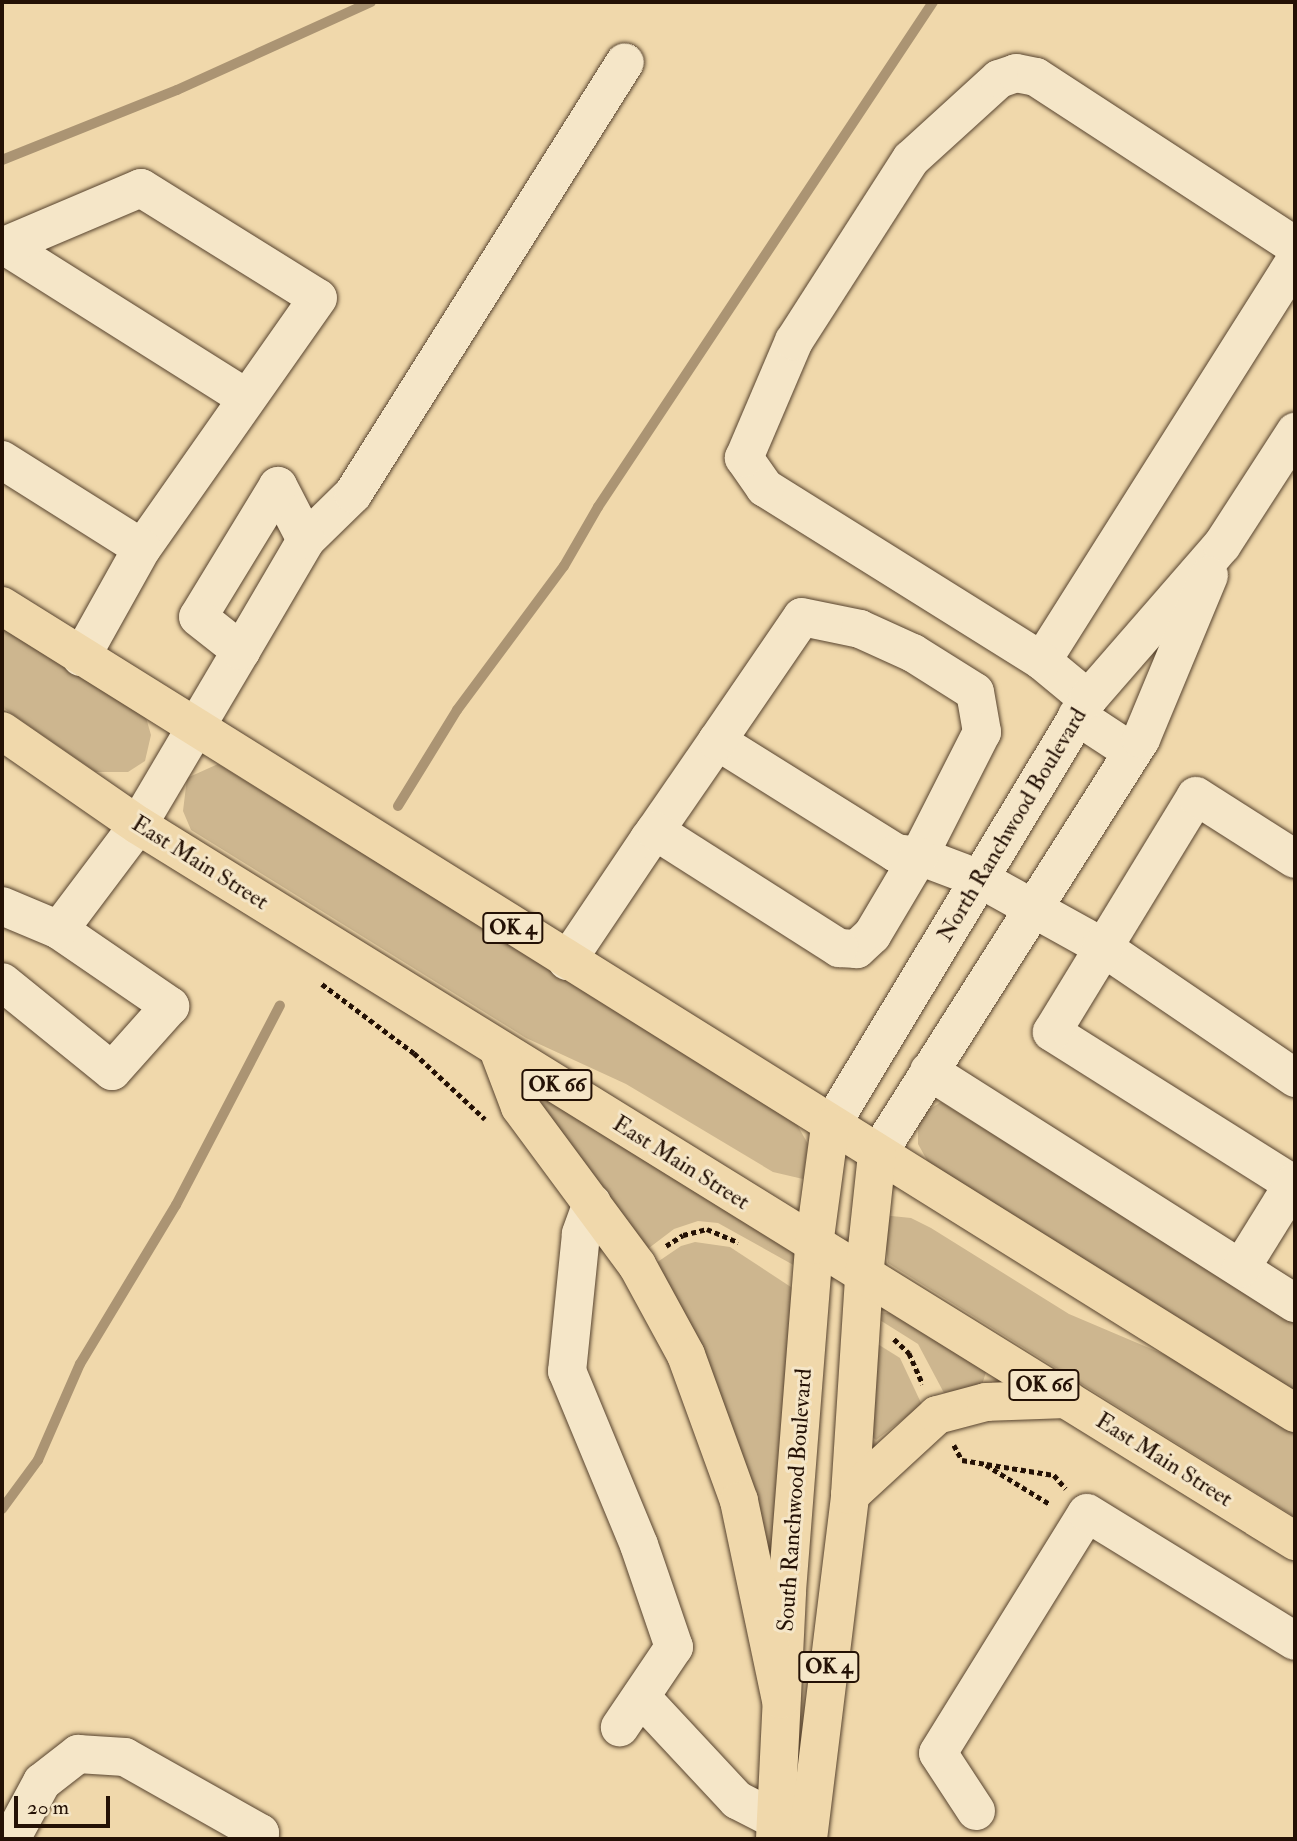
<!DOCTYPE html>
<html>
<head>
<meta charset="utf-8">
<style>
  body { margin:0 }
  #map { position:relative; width:1297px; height:1841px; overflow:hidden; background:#f0d8ab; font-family:"IM FELL Double Pica",serif }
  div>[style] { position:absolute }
  .green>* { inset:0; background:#cdb68f }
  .stream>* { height:10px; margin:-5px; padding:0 5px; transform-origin:5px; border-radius:5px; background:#ab9473 }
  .path>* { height:4.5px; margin-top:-2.25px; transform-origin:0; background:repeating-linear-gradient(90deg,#241105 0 5px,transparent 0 8.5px) }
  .roads { filter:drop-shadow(0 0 2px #57432e) drop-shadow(0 0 2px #57432e) }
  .minor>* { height:38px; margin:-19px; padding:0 19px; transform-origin:19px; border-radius:19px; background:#f5e6c8 }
  .major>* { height:38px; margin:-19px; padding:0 19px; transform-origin:19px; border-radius:19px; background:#f0d8ab }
  .highway>* { height:38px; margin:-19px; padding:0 19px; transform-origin:19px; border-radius:19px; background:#f0d8ab }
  span { translate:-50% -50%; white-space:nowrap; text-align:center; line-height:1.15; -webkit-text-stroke:6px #f5e6c8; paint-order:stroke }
  .shield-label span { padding:2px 5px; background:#f5e6c8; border:2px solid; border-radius:5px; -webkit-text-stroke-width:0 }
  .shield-label { font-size:21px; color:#241105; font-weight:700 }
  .street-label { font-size:23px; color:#241105 }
  .frame { position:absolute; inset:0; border:4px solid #241105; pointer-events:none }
  .scale { position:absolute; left:14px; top:1796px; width:96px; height:32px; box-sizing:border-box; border:4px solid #241105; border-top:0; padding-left:9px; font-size:21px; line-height:24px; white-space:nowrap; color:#241105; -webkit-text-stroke:5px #f5e6c8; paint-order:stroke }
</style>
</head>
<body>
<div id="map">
  <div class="green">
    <i style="clip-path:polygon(2px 625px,145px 714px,151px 735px,145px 761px,128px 772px,96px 772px,2px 707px)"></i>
    <i style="clip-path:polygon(218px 764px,795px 1121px,808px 1144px,803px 1179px,773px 1172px,626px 1084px,526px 1038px,191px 830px,183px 811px,187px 778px)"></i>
    <i style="clip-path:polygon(535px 1092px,796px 1255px,797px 1267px,718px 1223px,698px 1221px,674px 1229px,645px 1251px,531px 1099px)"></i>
    <i style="clip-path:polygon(941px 1102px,1295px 1324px,1295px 1392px,928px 1162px,918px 1144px,918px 1127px,925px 1112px)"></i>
    <i style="clip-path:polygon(882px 1215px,911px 1218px,931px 1228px,1069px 1314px,1175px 1359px,1295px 1434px,1295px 1517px,888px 1263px)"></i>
    <i style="clip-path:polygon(695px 1242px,730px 1247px,797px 1291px,775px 1588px,656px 1263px,681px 1246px)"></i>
    <i style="clip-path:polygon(874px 1312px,890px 1313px,986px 1372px,982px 1385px,944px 1393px,918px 1344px,875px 1317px)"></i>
    <i style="clip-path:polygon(876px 1343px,900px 1358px,922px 1405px,876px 1440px,869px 1434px)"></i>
  </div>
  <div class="stream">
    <i style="left:2px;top:160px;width:188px;rotate:-21.8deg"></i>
    <i style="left:177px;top:90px;width:213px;rotate:-24.4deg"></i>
    <i style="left:398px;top:806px;width:113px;rotate:-58.4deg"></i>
    <i style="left:457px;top:710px;width:179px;rotate:-53.4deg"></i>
    <i style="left:564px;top:566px;width:68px;rotate:-60deg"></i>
    <i style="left:598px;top:507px;width:606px;rotate:-56.44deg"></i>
    <i style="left:2px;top:1509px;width:61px;rotate:-53.7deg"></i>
    <i style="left:38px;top:1460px;width:105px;rotate:-66.4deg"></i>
    <i style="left:80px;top:1364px;width:186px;rotate:-58.9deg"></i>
    <i style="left:176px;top:1205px;width:225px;rotate:-62.5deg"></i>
  </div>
  <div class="path">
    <i style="left:322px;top:984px;width:115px;rotate:36.9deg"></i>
    <i style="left:414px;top:1053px;width:97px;rotate:42.9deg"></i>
    <i style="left:666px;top:1246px;width:20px;rotate:-33deg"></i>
    <i style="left:683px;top:1235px;width:25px;rotate:-14deg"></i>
    <i style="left:707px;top:1229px;width:34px;rotate:23deg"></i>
    <i style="left:894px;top:1339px;width:21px;rotate:43deg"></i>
    <i style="left:909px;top:1353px;width:34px;rotate:66deg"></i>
    <i style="left:954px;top:1445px;width:17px;rotate:62deg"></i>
    <i style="left:962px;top:1460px;width:93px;rotate:9.3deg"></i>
    <i style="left:1054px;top:1475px;width:18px;rotate:49deg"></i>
    <i style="left:986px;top:1465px;width:75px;rotate:31.4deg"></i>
  </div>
  <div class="roads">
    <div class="minor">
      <i style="left:5px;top:246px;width:285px;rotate:32.2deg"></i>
      <i style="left:2px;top:247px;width:151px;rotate:-23deg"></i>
      <i style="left:141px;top:188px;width:208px;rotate:31.9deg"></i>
      <i style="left:318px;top:298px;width:306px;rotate:125.1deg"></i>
      <i style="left:142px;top:548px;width:125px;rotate:119.2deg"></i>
      <i style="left:2px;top:460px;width:165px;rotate:32.2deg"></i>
      <i style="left:306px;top:540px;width:66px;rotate:-44.4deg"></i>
      <i style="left:353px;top:494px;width:510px;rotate:-57.8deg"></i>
      <i style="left:1042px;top:661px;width:473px;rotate:-57.7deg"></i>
      <i style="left:1088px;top:699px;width:60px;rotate:-140.4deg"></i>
      <i style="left:1042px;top:661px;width:327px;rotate:-148deg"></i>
      <i style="left:765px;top:488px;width:37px;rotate:-125deg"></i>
      <i style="left:744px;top:458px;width:127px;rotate:-66.9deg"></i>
      <i style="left:794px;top:341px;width:216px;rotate:-57.3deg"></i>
      <i style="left:911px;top:159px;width:119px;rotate:-42.3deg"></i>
      <i style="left:999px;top:79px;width:18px;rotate:-19deg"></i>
      <i style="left:1016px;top:73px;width:20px;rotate:11deg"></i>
      <i style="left:1036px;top:77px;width:309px;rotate:33.1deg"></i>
      <i style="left:1077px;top:716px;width:66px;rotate:33.2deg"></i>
      <i style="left:717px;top:741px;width:211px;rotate:32deg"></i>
      <i style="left:896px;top:853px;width:23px;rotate:7deg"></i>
      <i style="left:919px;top:856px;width:65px;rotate:20.7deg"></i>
      <i style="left:980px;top:879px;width:138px;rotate:29deg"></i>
      <i style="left:1101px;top:946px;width:235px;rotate:34.2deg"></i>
      <i style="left:2px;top:906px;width:62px;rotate:22.8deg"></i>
      <i style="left:59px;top:930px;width:135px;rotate:34.4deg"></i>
      <i style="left:170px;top:1006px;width:87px;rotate:131.7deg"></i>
      <i style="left:112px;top:1071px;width:141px;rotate:-141deg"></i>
      <i style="left:59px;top:930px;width:131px;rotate:-53deg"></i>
      <i style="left:138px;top:825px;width:202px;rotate:-59.4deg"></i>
      <i style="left:241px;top:651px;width:129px;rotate:-59.6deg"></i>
      <i style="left:306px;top:540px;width:61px;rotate:-117.4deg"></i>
      <i style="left:278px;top:486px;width:153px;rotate:121.4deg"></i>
      <i style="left:198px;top:617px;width:55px;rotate:38.3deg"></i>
      <i style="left:567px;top:961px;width:147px;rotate:-56.1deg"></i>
      <i style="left:649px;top:839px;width:10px;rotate:-53deg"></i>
      <i style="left:655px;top:831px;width:109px;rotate:-55.4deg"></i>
      <i style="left:717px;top:741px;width:150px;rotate:-55.6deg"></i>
      <i style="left:802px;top:617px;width:59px;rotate:11.7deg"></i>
      <i style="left:860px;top:629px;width:58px;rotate:24.4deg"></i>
      <i style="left:913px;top:653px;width:73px;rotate:32.2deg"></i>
      <i style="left:975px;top:692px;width:41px;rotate:80.1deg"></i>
      <i style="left:982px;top:732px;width:139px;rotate:116.9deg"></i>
      <i style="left:919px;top:856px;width:92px;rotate:120.7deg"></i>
      <i style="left:872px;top:935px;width:21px;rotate:137deg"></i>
      <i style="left:857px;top:949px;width:18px;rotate:-177deg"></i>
      <i style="left:839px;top:948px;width:218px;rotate:-147.5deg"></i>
      <i style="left:929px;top:1071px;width:433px;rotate:32.4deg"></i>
      <i style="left:830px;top:1127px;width:500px;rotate:-58.9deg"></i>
      <i style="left:1088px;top:699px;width:204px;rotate:-49deg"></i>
      <i style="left:1222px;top:545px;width:135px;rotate:-57.1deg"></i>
      <i style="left:877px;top:1155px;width:493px;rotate:-57.6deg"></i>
      <i style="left:1141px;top:739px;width:177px;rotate:-67.4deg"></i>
      <i style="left:1293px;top:1184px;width:285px;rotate:-147.8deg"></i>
      <i style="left:1052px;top:1032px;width:276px;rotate:-58.6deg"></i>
      <i style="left:1196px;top:796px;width:117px;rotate:32.5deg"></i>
      <i style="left:592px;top:1203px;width:33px;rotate:110deg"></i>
      <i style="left:581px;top:1234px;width:138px;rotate:95.8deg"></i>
      <i style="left:567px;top:1371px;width:188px;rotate:67.5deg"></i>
      <i style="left:639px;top:1545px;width:108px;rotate:71.1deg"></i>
      <i style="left:674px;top:1647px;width:97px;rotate:124deg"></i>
      <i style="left:1241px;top:1268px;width:102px;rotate:-58.2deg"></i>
      <i style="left:641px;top:1697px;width:141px;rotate:47deg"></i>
      <i style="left:737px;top:1800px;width:44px;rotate:27.1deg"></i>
      <i style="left:976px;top:1811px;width:69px;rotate:-123.2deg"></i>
      <i style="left:938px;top:1753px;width:282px;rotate:-58.2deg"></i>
      <i style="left:1087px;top:1513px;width:244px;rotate:31.6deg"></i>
      <i style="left:11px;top:1839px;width:65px;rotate:-61.5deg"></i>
      <i style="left:42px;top:1782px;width:46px;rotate:-37.9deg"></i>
      <i style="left:78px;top:1754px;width:47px;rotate:3.7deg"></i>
      <i style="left:125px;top:1757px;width:155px;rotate:29.4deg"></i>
      <i style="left:260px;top:1833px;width:6px;rotate:99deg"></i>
    </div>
    <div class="major">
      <i style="left:775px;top:1839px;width:248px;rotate:-87.2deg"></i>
      <i style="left:787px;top:1591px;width:347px;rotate:-85.5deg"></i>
      <i style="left:808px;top:1839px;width:347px;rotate:-83deg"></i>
      <i style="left:850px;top:1495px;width:219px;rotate:-86.3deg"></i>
    </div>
    <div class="highway">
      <i style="left:2px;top:606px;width:1524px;rotate:31.97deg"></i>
      <i style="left:2px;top:731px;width:165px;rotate:34.7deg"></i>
      <i style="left:138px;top:825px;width:1361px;rotate:31.75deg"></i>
      <i style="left:498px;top:1049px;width:62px;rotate:69.2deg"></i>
      <i style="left:520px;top:1107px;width:197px;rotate:53.5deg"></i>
      <i style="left:637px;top:1265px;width:102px;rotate:61.4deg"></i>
      <i style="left:686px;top:1355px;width:155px;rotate:70deg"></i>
      <i style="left:739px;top:1501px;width:203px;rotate:78.1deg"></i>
      <i style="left:814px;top:1245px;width:119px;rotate:-82.3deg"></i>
      <i style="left:864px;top:1276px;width:122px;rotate:-83.9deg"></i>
      <i style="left:850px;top:1495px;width:118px;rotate:-42.6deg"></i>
      <i style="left:937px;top:1415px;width:51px;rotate:-14.9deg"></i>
      <i style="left:986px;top:1402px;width:81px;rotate:-2.1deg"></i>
    </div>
  </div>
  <div class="shield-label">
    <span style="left:513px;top:928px">OK 4</span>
    <span style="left:557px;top:1085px">OK 66</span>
    <span style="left:1044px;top:1385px">OK 66</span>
    <span style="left:829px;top:1667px">OK 4</span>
  </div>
  <div class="street-label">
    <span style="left:1012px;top:825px;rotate:-59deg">North Ranchwood Boulevard</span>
    <span style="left:200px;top:863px;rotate:32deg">East Main Street</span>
    <span style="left:681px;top:1163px;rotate:32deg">East Main Street</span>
    <span style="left:1164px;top:1460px;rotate:32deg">East Main Street</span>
    <span style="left:795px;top:1500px;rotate:-86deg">South Ranchwood Boulevard</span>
  </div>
  <div class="frame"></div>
  <div class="scale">20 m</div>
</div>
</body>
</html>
